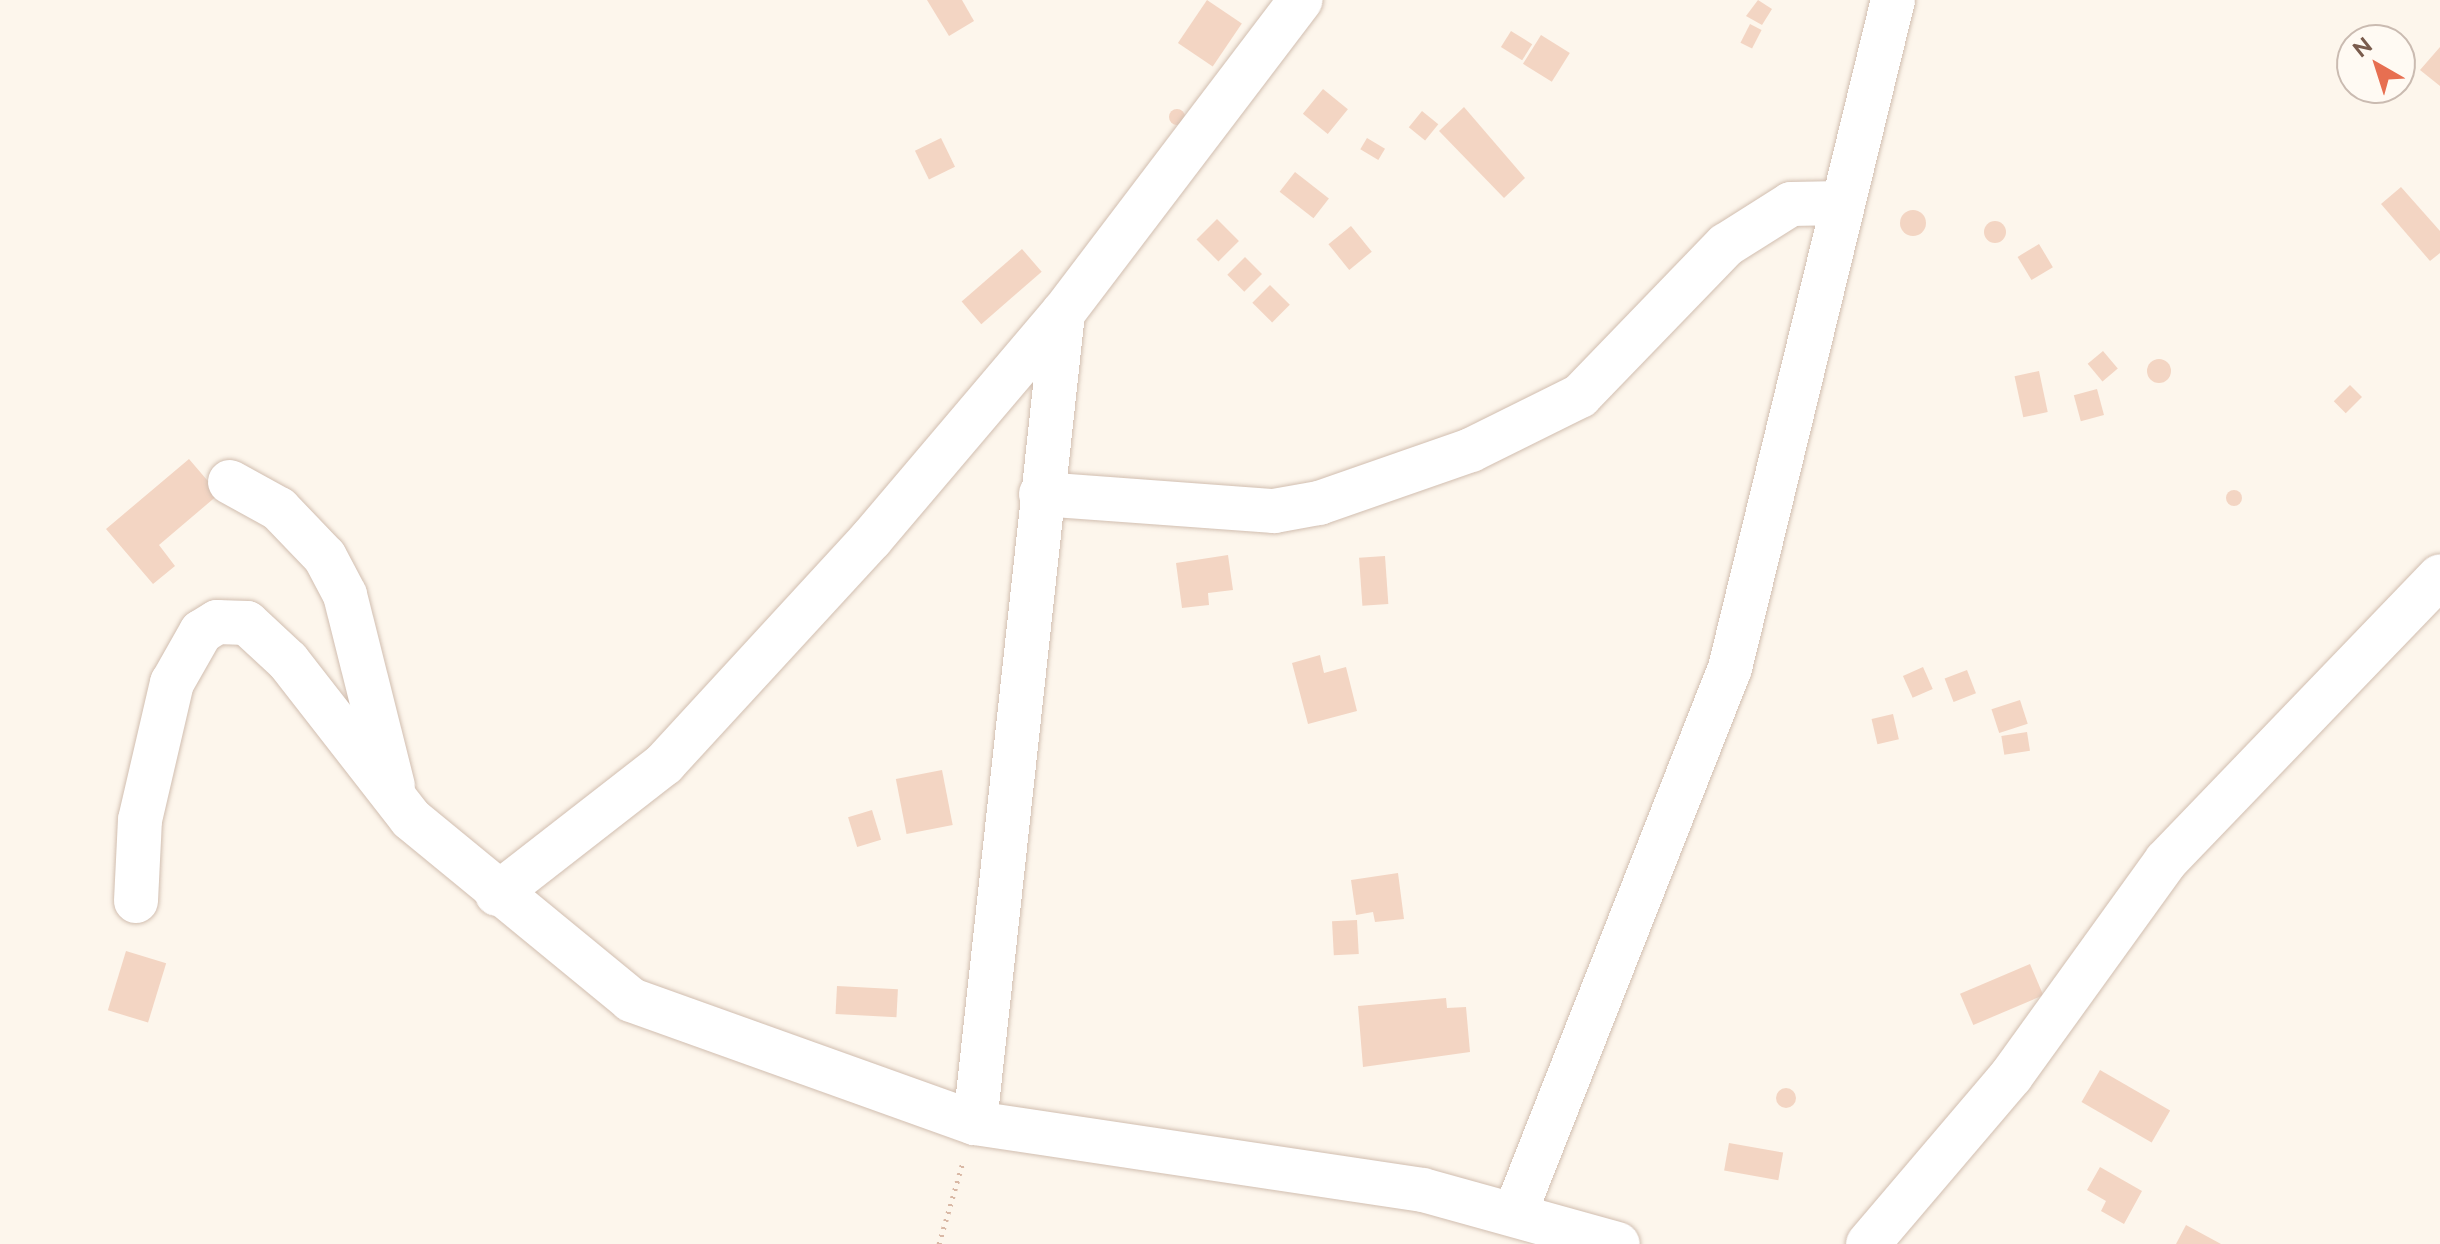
<!DOCTYPE html>
<html>
<head>
<meta charset="utf-8">
<style>
  body { margin:0 }
  #map { position:relative; width:2440px; height:1244px; overflow:hidden; background:#fdf6ec; font-family:Raleway,sans-serif }
  div>[style] { position:absolute }
  .building>* { inset:0; background:#f3d5c3; transform-origin:0 0 }
  .round { border-radius:50% }
  .path>* { height:5px; margin-top:-2.5px; transform-origin:0; background:repeating-linear-gradient(90deg,#d9b8a5 0 2px,transparent 0 8px) }
  .roads { filter:drop-shadow(0 0 2px #d1beb0) drop-shadow(0 0 2px #d1beb0) }
  .minor>* { height:44px; margin:-22px; padding:0 22px; transform-origin:22px; border-radius:22px; background:#fff }
  span { translate:-50% -50%; white-space:nowrap; text-align:center; line-height:1.15; -webkit-text-stroke:6px #fffaf3; paint-order:stroke }
  .north { position:absolute; left:2336px; top:24px; width:80px; height:80px; box-sizing:border-box; background:#fffaf3; border:2px solid #cabbb1; border-radius:50%; rotate:321deg; font-size:22px; font-weight:700; line-height:32px; text-align:center; color:#7a5c4d }
  .north::after { content:''; display:block; margin:auto; width:28px; height:36px; background:#e76f51; clip-path:polygon(50% 0,100% 100%,50% 72%,0 100%) }
</style>
</head>
<body>
<div id="map">
  <div class="building">
    <i style="clip-path:polygon(927px 0,962px 0,974px 21px,949px 36px)"></i>
    <i style="left:1207px;top:0;width:42px;height:52px;rotate:34deg"></i>
    <i style="clip-path:polygon(1758px 0,1772px 9px,1762px 25px,1746px 16px)"></i>
    <i style="left:1750px;top:24px;width:13px;height:21px;rotate:27deg"></i>
    <i style="left:1511px;top:31px;width:25px;height:19px;rotate:32deg"></i>
    <i style="left:1541px;top:35px;width:34px;height:34px;rotate:32deg"></i>
    <i style="clip-path:polygon(2440px 47px,2440px 97px,2440px 86px,2420px 70px)"></i>
    <i style="left:1323px;top:89px;width:32px;height:32px;rotate:39deg"></i>
    <i style="clip-path:polygon(1464px 107px,1525px 178px,1504px 198px,1439px 131px)"></i>
    <i class="round" style="left:1169px;top:109px;width:16px;height:16px"></i>
    <i style="left:1422px;top:111px;width:21px;height:21px;rotate:39deg"></i>
    <i style="left:941px;top:138px;width:32px;height:29px;rotate:64deg"></i>
    <i style="left:1367px;top:138px;width:21px;height:13px;rotate:31deg"></i>
    <i style="left:1295px;top:172px;width:43px;height:25px;rotate:38deg"></i>
    <i style="clip-path:polygon(2401px 187px,2440px 231px,2440px 253px,2430px 261px,2381px 204px)"></i>
    <i class="round" style="left:1900px;top:210px;width:26px;height:26px"></i>
    <i style="left:1217px;top:219px;width:31px;height:29px;rotate:45deg"></i>
    <i class="round" style="left:1984px;top:221px;width:22px;height:22px"></i>
    <i style="left:1351px;top:226px;width:33px;height:29px;rotate:51deg"></i>
    <i style="left:2039px;top:244px;width:27px;height:25px;rotate:59deg"></i>
    <i style="left:1022px;top:249px;width:30px;height:80px;rotate:49deg"></i>
    <i style="left:1245px;top:257px;width:24px;height:25px;rotate:45deg"></i>
    <i style="left:1270px;top:285px;width:28px;height:25px;rotate:45deg"></i>
    <i style="left:2103px;top:351px;width:23px;height:20px;rotate:50deg"></i>
    <i class="round" style="left:2147px;top:359px;width:24px;height:24px"></i>
    <i style="left:2039px;top:371px;width:42px;height:25px;rotate:78deg"></i>
    <i style="left:2350px;top:385px;width:17px;height:23px;rotate:45deg"></i>
    <i style="left:2097px;top:389px;width:27px;height:24px;rotate:75deg"></i>
    <i style="clip-path:polygon(189px 459px,219px 494px,159px 545px,175px 566px,153px 584px,106px 529px)"></i>
    <i class="round" style="left:2226px;top:490px;width:16px;height:16px"></i>
    <i style="clip-path:polygon(1228px 555px,1233px 590px,1208px 593px,1209px 605px,1182px 608px,1176px 563px)"></i>
    <i style="left:1385px;top:556px;width:48px;height:26px;rotate:86deg"></i>
    <i style="clip-path:polygon(1320px 655px,1324px 673px,1346px 667px,1357px 711px,1308px 724px,1292px 663px)"></i>
    <i style="left:1923px;top:667px;width:24px;height:22px;rotate:66deg"></i>
    <i style="left:1967px;top:670px;width:25px;height:24px;rotate:69deg"></i>
    <i style="left:2020px;top:700px;width:25px;height:30px;rotate:72deg"></i>
    <i style="left:1893px;top:714px;width:26px;height:22px;rotate:77deg"></i>
    <i style="left:2027px;top:732px;width:19px;height:26px;rotate:81deg"></i>
    <i style="left:942px;top:770px;width:56px;height:47px;rotate:79deg"></i>
    <i style="left:872px;top:810px;width:31px;height:25px;rotate:73deg"></i>
    <i style="clip-path:polygon(1398px 873px,1404px 919px,1375px 922px,1373px 912px,1356px 915px,1351px 880px)"></i>
    <i style="left:1357px;top:920px;width:34px;height:25px;rotate:87deg"></i>
    <i style="left:126px;top:951px;width:42px;height:62px;rotate:17deg"></i>
    <i style="left:2030px;top:964px;width:34px;height:76px;rotate:67deg"></i>
    <i style="left:837px;top:986px;width:61px;height:28px;rotate:3deg"></i>
    <i style="clip-path:polygon(1446px 998px,1447px 1008px,1466px 1007px,1470px 1052px,1363px 1067px,1358px 1006px)"></i>
    <i style="left:2100px;top:1070px;width:81px;height:37px;rotate:30deg"></i>
    <i class="round" style="left:1776px;top:1088px;width:20px;height:20px"></i>
    <i style="left:1729px;top:1143px;width:55px;height:28px;rotate:10deg"></i>
    <i style="clip-path:polygon(2100px 1167px,2142px 1191px,2124px 1224px,2101px 1211px,2106px 1201px,2087px 1190px)"></i>
    <i style="clip-path:polygon(2186px 1225px,2221px 1244px,2176px 1244px)"></i>
  </div>
  <div class="path">
    <i style="left:939px;top:1244px;width:85px;rotate:-73.7deg"></i>
  </div>
  <div class="roads">
    <div class="minor">
      <i style="left:230px;top:482px;width:56px;rotate:28.9deg"></i>
      <i style="left:279px;top:509px;width:66px;rotate:46.2deg"></i>
      <i style="left:325px;top:557px;width:43px;rotate:62.2deg"></i>
      <i style="left:345px;top:595px;width:197px;rotate:75.9deg"></i>
      <i style="left:1041px;top:494px;width:234px;rotate:4.2deg"></i>
      <i style="left:1274px;top:511px;width:46px;rotate:-10.1deg"></i>
      <i style="left:1319px;top:503px;width:161px;rotate:-19.2deg"></i>
      <i style="left:1471px;top:450px;width:122px;rotate:-26.4deg"></i>
      <i style="left:1580px;top:396px;width:210px;rotate:-46deg"></i>
      <i style="left:1726px;top:245px;width:77px;rotate:-32.2deg"></i>
      <i style="left:1791px;top:204px;width:51px;rotate:-1.1deg"></i>
      <i style="left:497px;top:894px;width:212px;rotate:-37.9deg"></i>
      <i style="left:664px;top:764px;width:306px;rotate:-47.4deg"></i>
      <i style="left:871px;top:539px;width:297px;rotate:-49.7deg"></i>
      <i style="left:136px;top:901px;width:81px;rotate:-87.2deg"></i>
      <i style="left:140px;top:820px;width:141px;rotate:-76.9deg"></i>
      <i style="left:172px;top:683px;width:59px;rotate:-60.4deg"></i>
      <i style="left:201px;top:632px;width:19px;rotate:-32deg"></i>
      <i style="left:217px;top:622px;width:30px;rotate:2deg"></i>
      <i style="left:247px;top:623px;width:56px;rotate:42.8deg"></i>
      <i style="left:288px;top:661px;width:200px;rotate:52.1deg"></i>
      <i style="left:411px;top:819px;width:285px;rotate:39.4deg"></i>
      <i style="left:631px;top:1000px;width:365px;rotate:19.7deg"></i>
      <i style="left:975px;top:1123px;width:453px;rotate:8.5deg"></i>
      <i style="left:1423px;top:1190px;width:202px;rotate:15.5deg"></i>
      <i style="left:975px;top:1123px;width:815px;rotate:-83.8deg"></i>
      <i style="left:1063px;top:313px;width:393px;rotate:-52.8deg"></i>
      <i style="left:1515px;top:1213px;width:586px;rotate:-68.47deg"></i>
      <i style="left:1730px;top:668px;width:688px;rotate:-76.29deg"></i>
      <i style="left:1868px;top:1244px;width:221px;rotate:-49.6deg"></i>
      <i style="left:2011px;top:1076px;width:265px;rotate:-54.2deg"></i>
      <i style="left:2166px;top:861px;width:395px;rotate:-46.1deg"></i>
    </div>
  </div>
  <div class="north">N</div>
</div>
</body>
</html>
